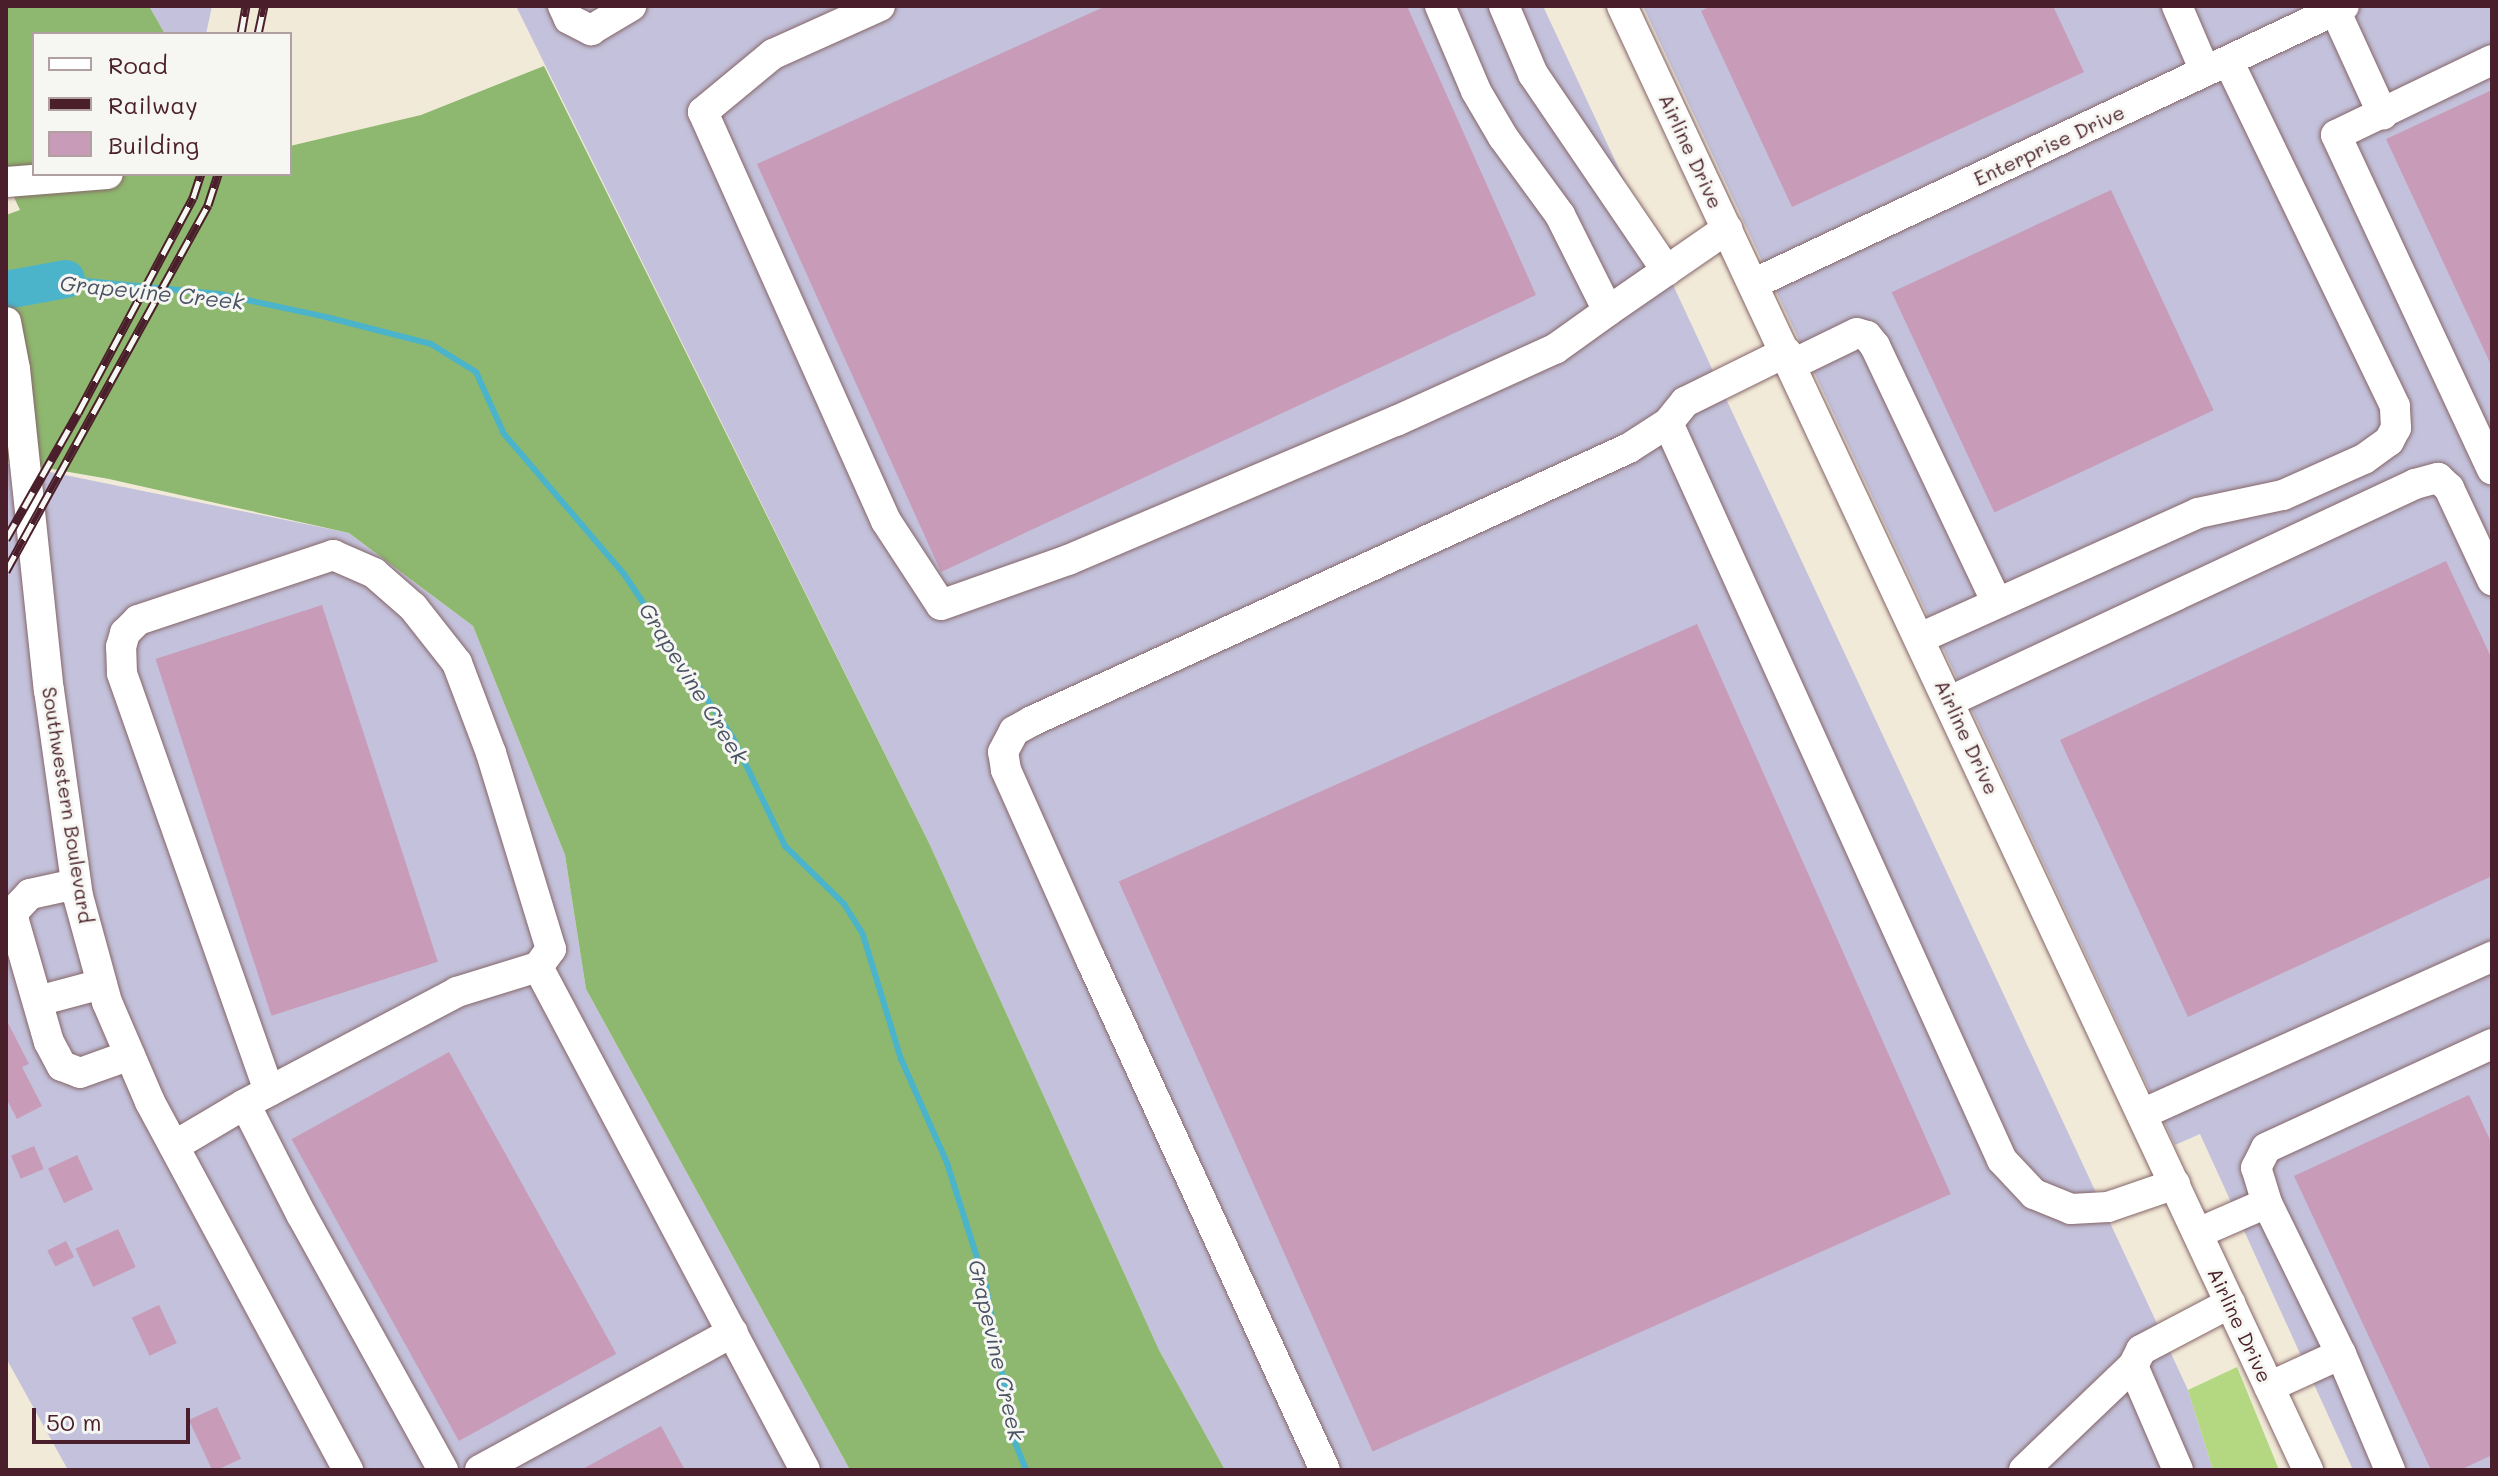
<!DOCTYPE html>
<html>
<head>
<meta charset="utf-8">
<style>
  body { margin:0 }
  #map { position:relative; width:2498px; height:1476px; overflow:hidden; background:#f2ead8; font-family:Mali,sans-serif }
  div>[style] { position:absolute }
  .industrial>* { inset:0; background:#c3c1db }
  .green>* { inset:0; background:#b3d881 }
  .forest>* { inset:0; background:#8eb86f }
  .stream>* { height:6px; margin:-3px; padding:0 3px; transform-origin:3px; border-radius:3px; background:#4bb4ca }
  .river>* { height:38px; margin:-19px; padding:0 19px; transform-origin:19px; border-radius:19px; background:#4bb4ca }
  .building>* { inset:0; background:#c89cb8; transform-origin:0 0 }
  .roads { filter:drop-shadow(0 0 2px #856668) drop-shadow(0 0 2px #856668) }
  .minor>* { height:30px; margin:-15px; padding:0 15px; transform-origin:15px; border-radius:15px; background:#fff }
  .rail>* { height:9px; margin-top:-4.5px; transform-origin:0; background:repeating-linear-gradient(90deg,#f6f6f2 0 18px,#4a1f2b 0 36px); box-sizing:border-box; border-block:2px solid #4a1f2b }
  span { translate:-50% -50%; white-space:nowrap; text-align:center; line-height:1.15; -webkit-text-stroke:6px #f6f6f2; paint-order:stroke }
  .street-label { font-size:20px; color:#4a1f2b }
  .water-label { font-size:22px; color:#4a5363; font-style:italic }
  .frame { position:absolute; inset:0; border:8px solid #4a1f2b; pointer-events:none }
  .legend { position:absolute; left:32px; top:32px; width:260px; height:144px; box-sizing:border-box; background:#f6f6f2; border:2px solid #b1a0a2; margin:0; padding:10px 14px; list-style:none; font-size:24px; color:#4a1f2b }
  .legend li { display:flex; align-items:center; gap:16px; height:40px }
  .legend b { width:40px; border:2px solid #b1a0a2 }
  .scale { position:absolute; left:32px; top:1408px; width:158px; height:36px; box-sizing:border-box; border:4px solid #4a1f2b; border-top:0; padding-left:10px; font-size:24px; line-height:28px; white-space:nowrap; color:#4a1f2b; -webkit-text-stroke:6px #f6f6f2; paint-order:stroke }
</style>
</head>
<body>
<div id="map">
  <div class="industrial">
    <i style="clip-path:polygon(149px 6px,212px 6px,206px 34px,165px 34px)"></i>
    <i style="clip-path:polygon(516px 6px,1543px 6px,2188px 1390px,2213px 1470px,1225px 1470px,1159px 1350px,929px 843px)"></i>
    <i style="clip-path:polygon(1643px 6px,2492px 6px,2492px 1470px,2353px 1470px,2200px 1134px,2175px 1145px)"></i>
    <i style="clip-path:polygon(6px 463px,349px 533px,473px 626px,565px 855px,586px 989px,850px 1470px,68px 1470px,6px 1358px)"></i>
  </div>
  <div class="green">
    <i style="clip-path:polygon(2237px 1367px,2279px 1470px,2213px 1470px,2188px 1390px)"></i>
  </div>
  <div class="forest">
    <i style="clip-path:polygon(6px 6px,149px 6px,165px 34px,34px 34px,34px 174px,290px 174px,290px 146px,421px 115px,544px 66px,929px 843px,1159px 1350px,1225px 1470px,850px 1470px,586px 989px,565px 855px,473px 626px,349px 533px,109px 479px,6px 461px,6px 215px,20px 210px,6px 180px)"></i>
  </div>
  <div class="stream">
    <i style="left:66px;top:279px;width:154px;rotate:5.6deg"></i>
    <i style="left:219px;top:294px;width:109px;rotate:12.1deg"></i>
    <i style="left:326px;top:317px;width:108px;rotate:14.4deg"></i>
    <i style="left:431px;top:344px;width:53px;rotate:31.9deg"></i>
    <i style="left:476px;top:372px;width:68px;rotate:65.7deg"></i>
    <i style="left:504px;top:434px;width:184px;rotate:49.4deg"></i>
    <i style="left:624px;top:574px;width:197px;rotate:56.4deg"></i>
    <i style="left:733px;top:738px;width:120px;rotate:64.3deg"></i>
    <i style="left:785px;top:846px;width:83px;rotate:44.5deg"></i>
    <i style="left:844px;top:904px;width:36px;rotate:58deg"></i>
    <i style="left:863px;top:935px;width:130px;rotate:73deg"></i>
    <i style="left:901px;top:1059px;width:114px;rotate:66.1deg"></i>
    <i style="left:947px;top:1163px;width:129px;rotate:72.4deg"></i>
    <i style="left:986px;top:1286px;width:157px;rotate:79.7deg"></i>
    <i style="left:1014px;top:1440px;width:32px;rotate:68deg"></i>
  </div>
  <div class="river">
    <i style="left:6px;top:290px;width:61px;rotate:-10.4deg"></i>
  </div>
  <div class="building">
    <i style="clip-path:polygon(1106px 6px,1407px 6px,1536px 295px,941px 572px,757px 164px)"></i>
    <i style="clip-path:polygon(1711px 6px,2053px 6px,2084px 72px,1792px 207px,1701px 11px)"></i>
    <i style="clip-path:polygon(2492px 90px,2492px 367px,2386px 139px)"></i>
    <i style="left:2111px;top:190px;width:243px;height:242px;rotate:65deg"></i>
    <i style="clip-path:polygon(2446px 561px,2492px 659px,2492px 876px,2188px 1017px,2060px 740px)"></i>
    <i style="left:322px;top:605px;width:375px;height:175px;rotate:72deg"></i>
    <i style="left:1697px;top:624px;width:624px;height:633px;rotate:66deg"></i>
    <i style="clip-path:polygon(6px 1019px,29px 1064px,22px 1067px,42px 1106px,17px 1119px,6px 1098px)"></i>
    <i style="left:449px;top:1052px;width:345px;height:180px;rotate:61deg"></i>
    <i style="clip-path:polygon(2469px 1095px,2492px 1144px,2492px 1455px,2460px 1470px,2431px 1470px,2294px 1176px)"></i>
    <i style="left:34px;top:1146px;width:25px;height:25px;rotate:67deg"></i>
    <i style="left:77px;top:1155px;width:38px;height:32px;rotate:65deg"></i>
    <i style="left:118px;top:1229px;width:42px;height:47px;rotate:65deg"></i>
    <i style="left:66px;top:1241px;width:18px;height:21px;rotate:63deg"></i>
    <i style="left:159px;top:1305px;width:42px;height:30px;rotate:65deg"></i>
    <i style="left:217px;top:1407px;width:57px;height:31px;rotate:65deg"></i>
    <i style="clip-path:polygon(661px 1426px,685px 1470px,581px 1470px)"></i>
  </div>
  <div class="roads">
    <div class="minor">
      <i style="left:563px;top:6px;width:14px;rotate:65deg"></i>
      <i style="left:569px;top:19px;width:25px;rotate:27deg"></i>
      <i style="left:591px;top:30px;width:47px;rotate:-31deg"></i>
      <i style="left:880px;top:6px;width:117px;rotate:155.8deg"></i>
      <i style="left:773px;top:54px;width:91px;rotate:140.4deg"></i>
      <i style="left:703px;top:112px;width:448px;rotate:65.9deg"></i>
      <i style="left:886px;top:521px;width:100px;rotate:56.8deg"></i>
      <i style="left:941px;top:605px;width:135px;rotate:-19.5deg"></i>
      <i style="left:1068px;top:560px;width:356px;rotate:-23deg"></i>
      <i style="left:1396px;top:421px;width:175px;rotate:-24.4deg"></i>
      <i style="left:1555px;top:349px;width:65px;rotate:-35.6deg"></i>
      <i style="left:1440px;top:6px;width:92px;rotate:67deg"></i>
      <i style="left:1476px;top:91px;width:53px;rotate:59.6deg"></i>
      <i style="left:1503px;top:137px;width:97px;rotate:53.8deg"></i>
      <i style="left:1560px;top:215px;width:107px;rotate:63.4deg"></i>
      <i style="left:1608px;top:311px;width:145px;rotate:-34.6deg"></i>
      <i style="left:1504px;top:6px;width:74px;rotate:66.9deg"></i>
      <i style="left:1533px;top:74px;width:238px;rotate:55.8deg"></i>
      <i style="left:1622px;top:6px;width:1617px;rotate:64.89deg"></i>
      <i style="left:2177px;top:6px;width:71px;rotate:66.7deg"></i>
      <i style="left:2335px;top:10px;width:115px;rotate:65.4deg"></i>
      <i style="left:2492px;top:60px;width:173px;rotate:154.3deg"></i>
      <i style="left:2336px;top:135px;width:369px;rotate:65deg"></i>
      <i style="left:6px;top:182px;width:102px;rotate:-4.5deg"></i>
      <i style="left:1753px;top:284px;width:653px;rotate:-25.19deg"></i>
      <i style="left:6px;top:322px;width:48px;rotate:79.2deg"></i>
      <i style="left:15px;top:369px;width:323px;rotate:84deg"></i>
      <i style="left:49px;top:690px;width:208px;rotate:82deg"></i>
      <i style="left:78px;top:896px;width:110px;rotate:74.7deg"></i>
      <i style="left:107px;top:1002px;width:109px;rotate:66.7deg"></i>
      <i style="left:150px;top:1102px;width:418px;rotate:61.7deg"></i>
      <i style="left:1791px;top:365px;width:73px;rotate:-25.9deg"></i>
      <i style="left:1857px;top:333px;width:10px;rotate:17deg"></i>
      <i style="left:1867px;top:336px;width:13px;rotate:51deg"></i>
      <i style="left:1875px;top:346px;width:284px;rotate:64.6deg"></i>
      <i style="left:1668px;top:423px;width:809px;rotate:65.62deg"></i>
      <i style="left:2002px;top:1160px;width:47px;rotate:46.7deg"></i>
      <i style="left:2034px;top:1194px;width:40px;rotate:22deg"></i>
      <i style="left:2071px;top:1209px;width:37px;rotate:-3deg"></i>
      <i style="left:2108px;top:1207px;width:71px;rotate:-18.9deg"></i>
      <i style="left:1920px;top:638px;width:305px;rotate:-24.2deg"></i>
      <i style="left:2198px;top:513px;width:87px;rotate:-12deg"></i>
      <i style="left:2283px;top:495px;width:89px;rotate:-24deg"></i>
      <i style="left:2364px;top:459px;width:31px;rotate:-36deg"></i>
      <i style="left:2389px;top:441px;width:15px;rotate:-62deg"></i>
      <i style="left:2396px;top:428px;width:22px;rotate:-93deg"></i>
      <i style="left:2395px;top:406px;width:382px;rotate:-115.8deg"></i>
      <i style="left:1950px;top:701px;width:513px;rotate:-25.02deg"></i>
      <i style="left:2415px;top:484px;width:24px;rotate:-15deg"></i>
      <i style="left:2438px;top:478px;width:15px;rotate:42deg"></i>
      <i style="left:2449px;top:488px;width:102px;rotate:64.9deg"></i>
      <i style="left:76px;top:884px;width:47px;rotate:167.7deg"></i>
      <i style="left:30px;top:894px;width:23px;rotate:133deg"></i>
      <i style="left:14px;top:911px;width:10px;rotate:90deg"></i>
      <i style="left:14px;top:921px;width:126px;rotate:73.9deg"></i>
      <i style="left:49px;top:1042px;width:27px;rotate:62deg"></i>
      <i style="left:62px;top:1066px;width:19px;rotate:21deg"></i>
      <i style="left:80px;top:1073px;width:53px;rotate:-19.8deg"></i>
      <i style="left:38px;top:1001px;width:66px;rotate:-14.9deg"></i>
      <i style="left:269px;top:1091px;width:443px;rotate:-109.4deg"></i>
      <i style="left:122px;top:673px;width:26px;rotate:-92deg"></i>
      <i style="left:121px;top:647px;width:15px;rotate:-74deg"></i>
      <i style="left:125px;top:633px;width:18px;rotate:-45deg"></i>
      <i style="left:138px;top:620px;width:206px;rotate:-18.4deg"></i>
      <i style="left:333px;top:555px;width:45px;rotate:23.7deg"></i>
      <i style="left:374px;top:573px;width:52px;rotate:41.1deg"></i>
      <i style="left:413px;top:607px;width:71px;rotate:51.8deg"></i>
      <i style="left:457px;top:663px;width:96px;rotate:69.3deg"></i>
      <i style="left:491px;top:753px;width:205px;rotate:73deg"></i>
      <i style="left:551px;top:949px;width:22px;rotate:126deg"></i>
      <i style="left:2142px;top:1114px;width:384px;rotate:-24.2deg"></i>
      <i style="left:174px;top:1146px;width:82px;rotate:-30.6deg"></i>
      <i style="left:2267px;top:1203px;width:37px;rotate:-107deg"></i>
      <i style="left:2256px;top:1168px;width:22px;rotate:-63deg"></i>
      <i style="left:2266px;top:1148px;width:249px;rotate:-24.7deg"></i>
      <i style="left:2198px;top:1233px;width:75px;rotate:-23.5deg"></i>
      <i style="left:2267px;top:1203px;width:168px;rotate:63.9deg"></i>
      <i style="left:2341px;top:1354px;width:79px;rotate:155.4deg"></i>
      <i style="left:2341px;top:1354px;width:126px;rotate:67.1deg"></i>
      <i style="left:2133px;top:1366px;width:113px;rotate:66.6deg"></i>
      <i style="left:443px;top:1470px;width:293px;rotate:-119deg"></i>
      <i style="left:301px;top:1214px;width:123px;rotate:-117deg"></i>
      <i style="left:245px;top:1104px;width:240px;rotate:-27.8deg"></i>
      <i style="left:457px;top:992px;width:85px;rotate:-17.2deg"></i>
      <i style="left:538px;top:967px;width:569px;rotate:62.04deg"></i>
      <i style="left:480px;top:1470px;width:288px;rotate:-28.6deg"></i>
      <i style="left:1325px;top:1470px;width:563px;rotate:-114.65deg"></i>
      <i style="left:1090px;top:958px;width:206px;rotate:-114.1deg"></i>
      <i style="left:1006px;top:770px;width:18px;rotate:-99deg"></i>
      <i style="left:1003px;top:752px;width:24px;rotate:-62deg"></i>
      <i style="left:1014px;top:731px;width:21px;rotate:-29deg"></i>
      <i style="left:1032px;top:721px;width:656px;rotate:-24.57deg"></i>
      <i style="left:1629px;top:448px;width:46px;rotate:-32.7deg"></i>
      <i style="left:1668px;top:423px;width:27px;rotate:-51deg"></i>
      <i style="left:1685px;top:402px;width:113px;rotate:-26.3deg"></i>
      <i style="left:2024px;top:1470px;width:151px;rotate:-43.7deg"></i>
      <i style="left:2133px;top:1366px;width:18px;rotate:-63deg"></i>
      <i style="left:2141px;top:1350px;width:101px;rotate:-27.8deg"></i>
    </div>
  </div>
  <div class="rail">
    <i style="left:241px;top:34px;width:28px;rotate:-80deg"></i>
    <i style="left:258px;top:34px;width:29px;rotate:-78deg"></i>
    <i style="left:6px;top:539px;width:145px;rotate:-60.3deg"></i>
    <i style="left:78px;top:413px;width:244px;rotate:-61.9deg"></i>
    <i style="left:193px;top:198px;width:25px;rotate:-72deg"></i>
    <i style="left:6px;top:571px;width:418px;rotate:-61.1deg"></i>
    <i style="left:208px;top:205px;width:33px;rotate:-72deg"></i>
  </div>
  <div class="street-label">
    <span style="left:2049px;top:145px;rotate:-25deg">Enterprise Drive</span>
    <span style="left:1691px;top:151px;rotate:65deg">Airline Drive</span>
    <span style="left:1967px;top:737px;rotate:65deg">Airline Drive</span>
    <span style="left:68px;top:805px;rotate:81deg">Southwestern Boulevard</span>
    <span style="left:2240px;top:1325px;rotate:65deg">Airline Drive</span>
  </div>
  <div class="water-label">
    <span style="left:152px;top:292px;rotate:6deg">Grapevine Creek</span>
    <span style="left:694px;top:683px;rotate:58deg">Grapevine Creek</span>
    <span style="left:997px;top:1350px;rotate:77deg">Grapevine Creek</span>
  </div>
  <div class="frame"></div>
  <ul class="legend">
  <li><b style="height:10px;background:#fff"></b>Road</li>
  <li><b style="height:10px;background:#4a1f2b"></b>Railway</li>
  <li><b style="height:22px;background:#c89cb8"></b>Building</li>
  </ul>
  <div class="scale">50 m</div>
</div>
</body>
</html>
